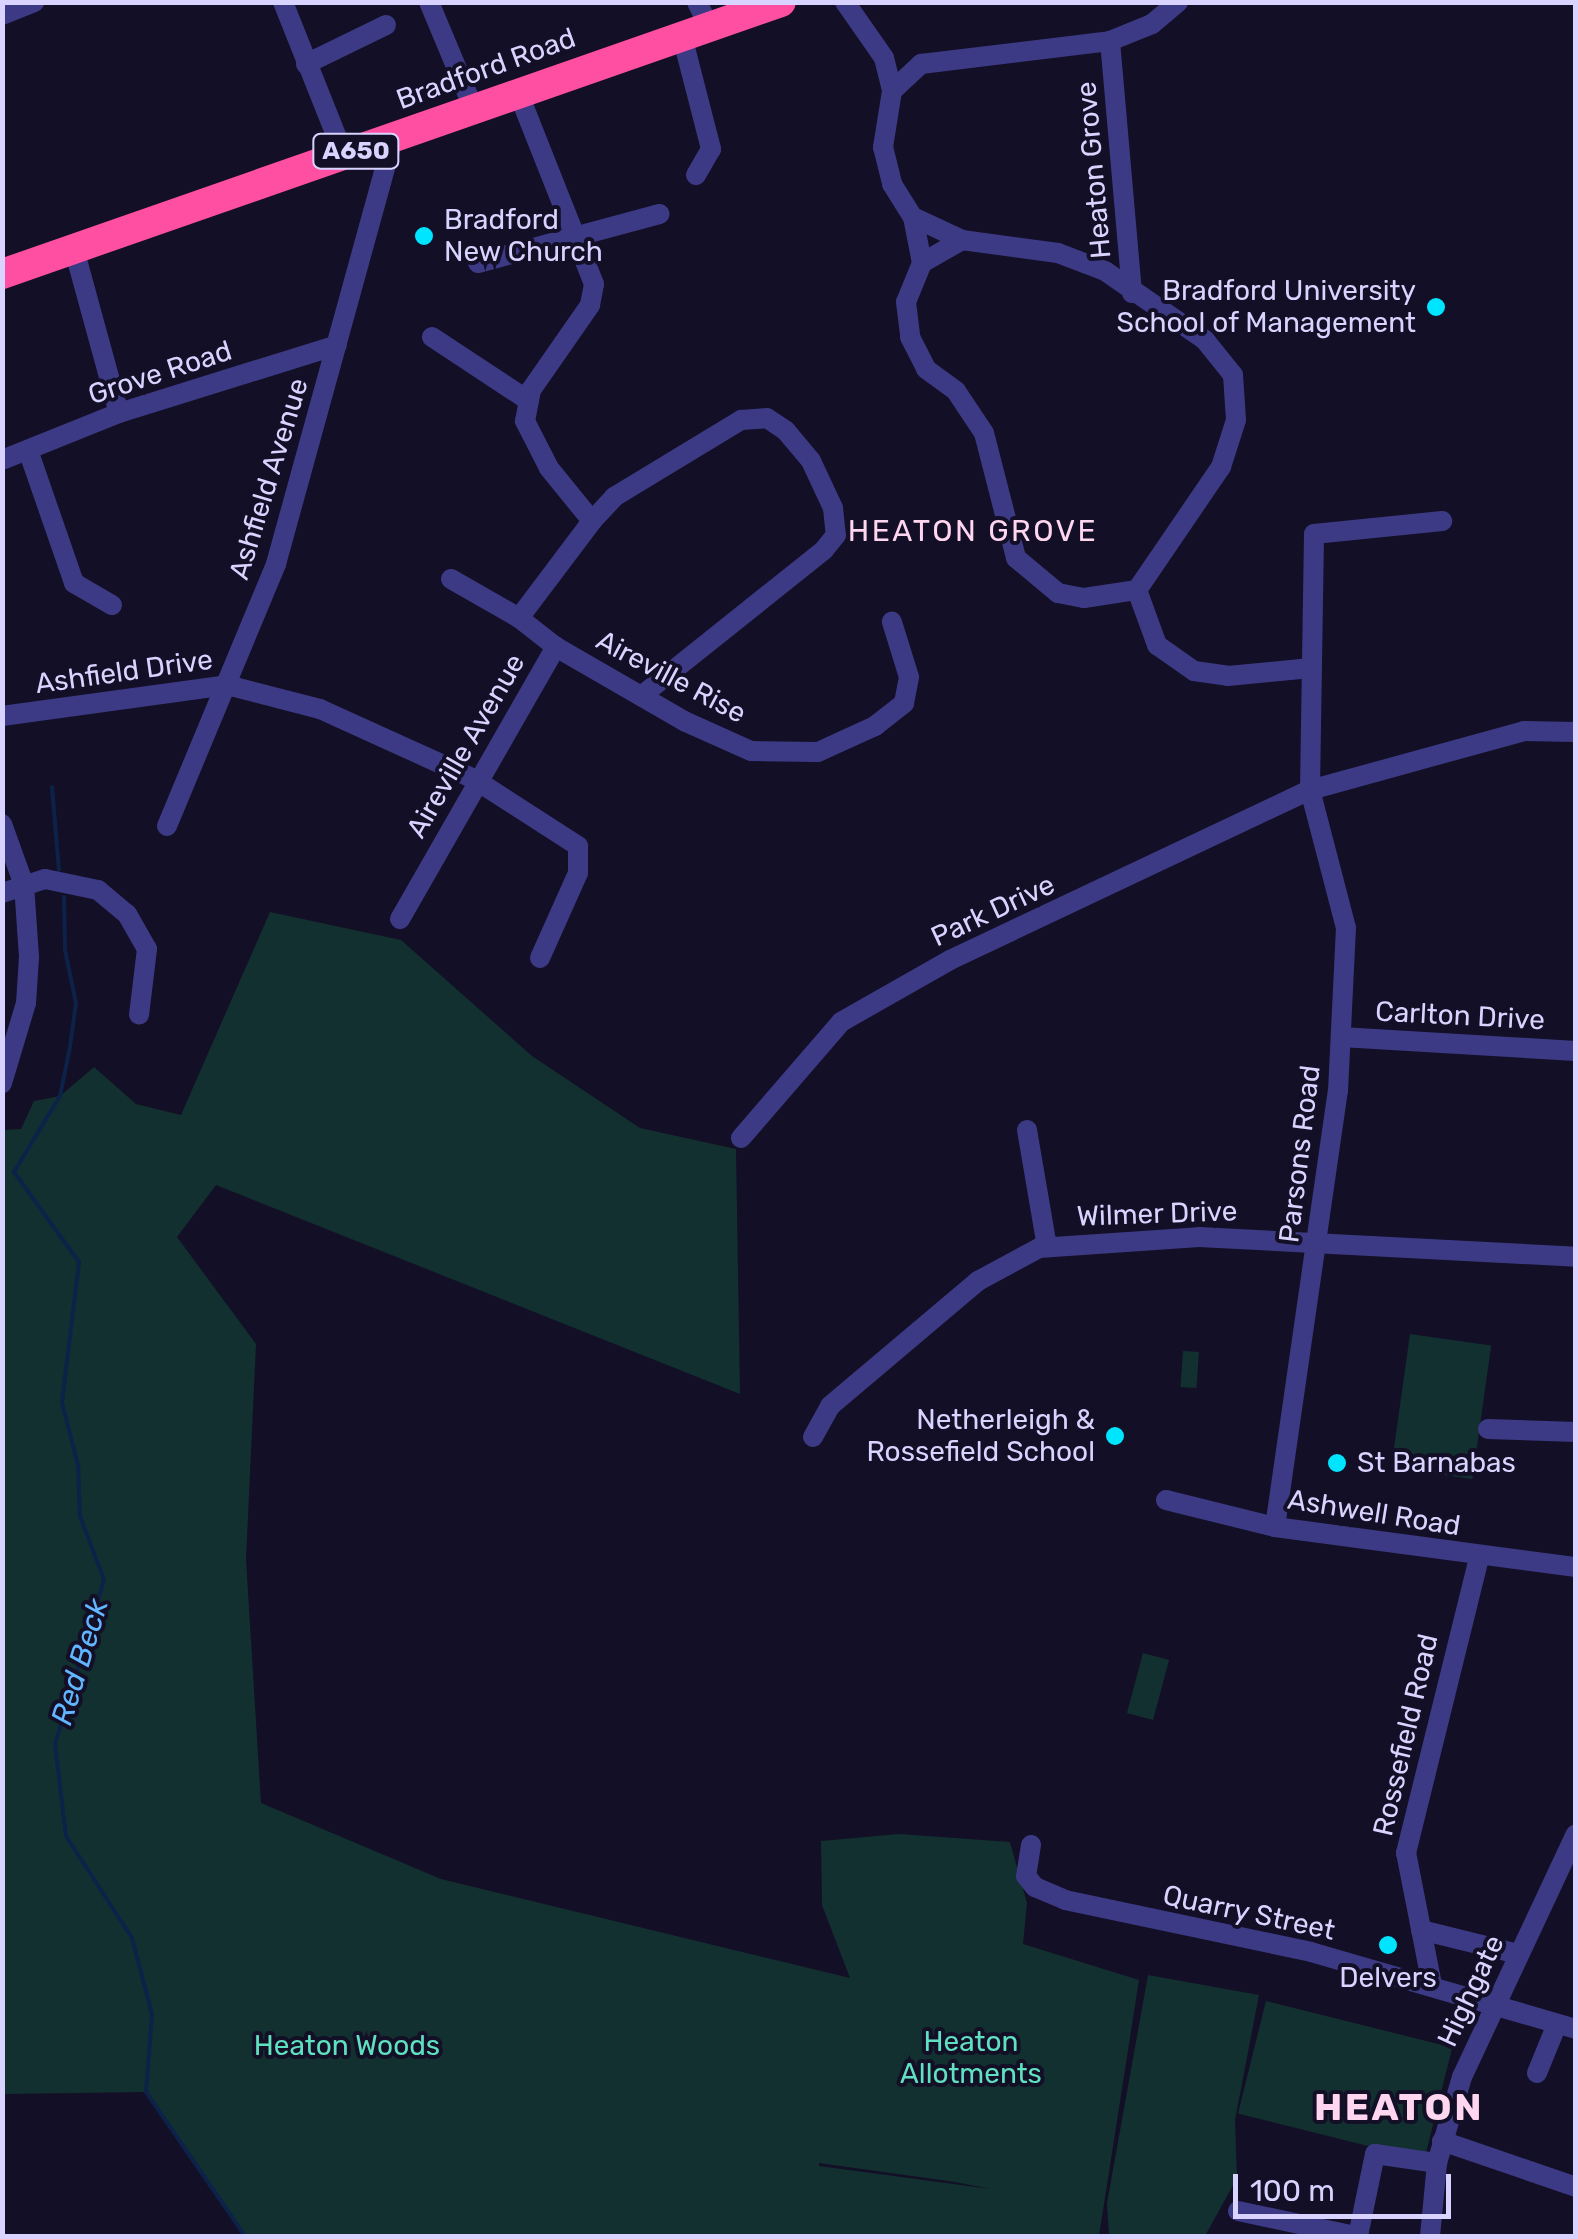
<!DOCTYPE html>
<html>
<head>
<meta charset="utf-8">
<style>
  body { margin:0 }
  #map { position:relative; width:1578px; height:2239px; overflow:hidden; background:#130f26; font-family:Rubik,sans-serif }
  div>[style] { position:absolute }
  .green>* { inset:0; background:#12302f; transform-origin:0 0 }
  .stream>* { height:4px; margin:-2px; padding:0 2px; transform-origin:2px; border-radius:2px; background:#0c2248 }
  .minor>* { height:20px; margin:-10px; padding:0 10px; transform-origin:10px; border-radius:10px; background:#3d3a85 }
  .highway>* { height:30px; margin:-15px; padding:0 15px; transform-origin:15px; border-radius:15px; background:#ff4fa3 }
  .dots>* { width:28px; height:28px; translate:-50% -50%; box-sizing:border-box; border:5px solid #130f26; border-radius:50% }
  span { translate:-50% -50%; white-space:nowrap; text-align:center; line-height:1.15; -webkit-text-stroke:8px #130f26; paint-order:stroke }
  .shield-label span { padding:2px 8px; background:#130f26; border:2px solid; border-radius:8px; -webkit-text-stroke-width:0 }
  .shield-label { font-size:25px; color:#d9d4ff; font-weight:700 }
  .street-label { font-size:28px; color:#d9d4ff }
  .poi-label { font-size:28px; color:#d9d4ff }
  .left { translate:0 -50%; text-align:left }
  .right { translate:-100% -50%; text-align:right }
  .park-label { font-size:28px; color:#5fe0c0 }
  .neighbourhood-label { font-size:30px; color:#ffd6f0; letter-spacing:2.5px }
  .water-label { font-size:30px; color:#62b6ff; font-style:italic }
  .district-label { font-size:38px; color:#ffd6f0; font-weight:700; letter-spacing:2.5px }
  .frame { position:absolute; inset:0; border:5px solid #d9d4ff; pointer-events:none }
  .scale { position:absolute; left:1233px; top:2174px; width:218px; height:45px; box-sizing:border-box; border:5px solid #d9d4ff; border-top:0; padding-left:12px; font-size:30px; line-height:35px; white-space:nowrap; color:#d9d4ff; -webkit-text-stroke:8px #130f26; paint-order:stroke }
</style>
</head>
<body>
<div id="map">
  <div class="green">
    <i style="clip-path:polygon(evenodd,270px 912px,401px 940px,532px 1056px,640px 1128px,736px 1149px,740px 1394px,216px 1185px,177px 1237px,256px 1344px,246px 1559px,261px 1803px,441px 1879px,850px 1978px,822px 1905px,821px 1841px,899px 1834px,1010px 1842px,1027px 1903px,1023px 1944px,1139px 1980px,1099px 2236px,245px 2236px,146px 2092px,3px 2094px,2px 1130px,21px 1129px,34px 1101px,60px 1096px,94px 1067px,136px 1104px,181px 1115px,270px 912px,819px 2163px,955px 2182px,991px 2189px,819px 2166px,819px 2163px)"></i>
    <i style="left:1410px;top:1334px;width:82px;height:135px;rotate:8deg"></i>
    <i style="left:1183px;top:1351px;width:16px;height:36px;rotate:4deg"></i>
    <i style="left:1143px;top:1653px;width:27px;height:62px;rotate:15deg"></i>
    <i style="clip-path:polygon(1148px 1975px,1259px 1995px,1235px 2120px,1237px 2178px,1205px 2236px,1109px 2236px,1107px 2203px)"></i>
    <i style="left:1266px;top:2001px;width:192px;height:116px;rotate:14deg"></i>
  </div>
  <div class="stream">
    <i style="left:52px;top:787px;width:83px;rotate:85.2deg"></i>
    <i style="left:64px;top:897px;width:53px;rotate:88.9deg"></i>
    <i style="left:65px;top:950px;width:54px;rotate:78.3deg"></i>
    <i style="left:76px;top:1003px;width:44px;rotate:97.8deg"></i>
    <i style="left:70px;top:1047px;width:50px;rotate:101.5deg"></i>
    <i style="left:60px;top:1096px;width:89px;rotate:121.2deg"></i>
    <i style="left:14px;top:1172px;width:111px;rotate:54.2deg"></i>
    <i style="left:79px;top:1262px;width:142px;rotate:96.9deg"></i>
    <i style="left:62px;top:1403px;width:64px;rotate:75.5deg"></i>
    <i style="left:78px;top:1465px;width:51px;rotate:87.8deg"></i>
    <i style="left:80px;top:1516px;width:68px;rotate:69.4deg"></i>
    <i style="left:104px;top:1580px;width:171px;rotate:106.6deg"></i>
    <i style="left:55px;top:1744px;width:93px;rotate:83.2deg"></i>
    <i style="left:66px;top:1836px;width:121px;rotate:57.1deg"></i>
    <i style="left:132px;top:1938px;width:79px;rotate:75.3deg"></i>
    <i style="left:152px;top:2014px;width:78px;rotate:94.4deg"></i>
    <i style="left:146px;top:2092px;width:175px;rotate:55.5deg"></i>
  </div>
  <div class="minor">
    <i style="left:283px;top:2px;width:165px;rotate:68.3deg"></i>
    <i style="left:429px;top:2px;width:114px;rotate:67.3deg"></i>
    <i style="left:697px;top:2px;width:28px;rotate:64deg"></i>
    <i style="left:845px;top:2px;width:68px;rotate:55.1deg"></i>
    <i style="left:884px;top:58px;width:34px;rotate:76deg"></i>
    <i style="left:892px;top:91px;width:57px;rotate:99.1deg"></i>
    <i style="left:883px;top:147px;width:38px;rotate:76deg"></i>
    <i style="left:892px;top:184px;width:39px;rotate:58deg"></i>
    <i style="left:913px;top:217px;width:47px;rotate:78.9deg"></i>
    <i style="left:2px;top:15px;width:35px;rotate:-22deg"></i>
    <i style="left:682px;top:36px;width:117px;rotate:75.6deg"></i>
    <i style="left:711px;top:149px;width:30px;rotate:120deg"></i>
    <i style="left:1110px;top:41px;width:253px;rotate:85deg"></i>
    <i style="left:306px;top:64px;width:89px;rotate:-26deg"></i>
    <i style="left:892px;top:91px;width:40px;rotate:-43deg"></i>
    <i style="left:921px;top:64px;width:190px;rotate:-6.9deg"></i>
    <i style="left:1110px;top:41px;width:45px;rotate:-22deg"></i>
    <i style="left:1152px;top:24px;width:34px;rotate:-40deg"></i>
    <i style="left:913px;top:217px;width:54px;rotate:25.1deg"></i>
    <i style="left:74px;top:249px;width:170px;rotate:74.7deg"></i>
    <i style="left:478px;top:263px;width:188px;rotate:-15.1deg"></i>
    <i style="left:432px;top:337px;width:116px;rotate:33.4deg"></i>
    <i style="left:28px;top:450px;width:141px;rotate:70.9deg"></i>
    <i style="left:74px;top:583px;width:44px;rotate:30.1deg"></i>
    <i style="left:2px;top:460px;width:126px;rotate:-21.9deg"></i>
    <i style="left:119px;top:413px;width:228px;rotate:-17.3deg"></i>
    <i style="left:592px;top:521px;width:33px;rotate:-47deg"></i>
    <i style="left:614px;top:497px;width:149px;rotate:-31.2deg"></i>
    <i style="left:741px;top:420px;width:26px;rotate:-4deg"></i>
    <i style="left:767px;top:418px;width:23px;rotate:34deg"></i>
    <i style="left:786px;top:431px;width:39px;rotate:50deg"></i>
    <i style="left:811px;top:461px;width:52px;rotate:64.9deg"></i>
    <i style="left:833px;top:508px;width:27px;rotate:84deg"></i>
    <i style="left:836px;top:535px;width:19px;rotate:129deg"></i>
    <i style="left:824px;top:550px;width:234px;rotate:141.4deg"></i>
    <i style="left:451px;top:579px;width:78px;rotate:29.8deg"></i>
    <i style="left:1137px;top:590px;width:149px;rotate:-55.7deg"></i>
    <i style="left:1221px;top:467px;width:49px;rotate:-72.3deg"></i>
    <i style="left:1236px;top:420px;width:45px;rotate:-93.8deg"></i>
    <i style="left:1233px;top:375px;width:45px;rotate:-128.7deg"></i>
    <i style="left:1205px;top:340px;width:121px;rotate:-145.4deg"></i>
    <i style="left:1105px;top:271px;width:50px;rotate:-159deg"></i>
    <i style="left:1058px;top:253px;width:97px;rotate:-172.3deg"></i>
    <i style="left:962px;top:240px;width:46px;rotate:150.1deg"></i>
    <i style="left:922px;top:263px;width:42px;rotate:112.3deg"></i>
    <i style="left:906px;top:302px;width:35px;rotate:83deg"></i>
    <i style="left:910px;top:337px;width:36px;rotate:63deg"></i>
    <i style="left:926px;top:369px;width:37px;rotate:36deg"></i>
    <i style="left:956px;top:391px;width:50px;rotate:56.3deg"></i>
    <i style="left:984px;top:433px;width:129px;rotate:75.6deg"></i>
    <i style="left:1016px;top:558px;width:55px;rotate:39.8deg"></i>
    <i style="left:1058px;top:593px;width:26px;rotate:11deg"></i>
    <i style="left:1084px;top:598px;width:54px;rotate:-8.6deg"></i>
    <i style="left:1137px;top:590px;width:59px;rotate:70deg"></i>
    <i style="left:1157px;top:645px;width:45px;rotate:35.1deg"></i>
    <i style="left:1194px;top:671px;width:34px;rotate:8deg"></i>
    <i style="left:1228px;top:676px;width:83px;rotate:-5.5deg"></i>
    <i style="left:556px;top:647px;width:148px;rotate:30deg"></i>
    <i style="left:684px;top:721px;width:73px;rotate:24.1deg"></i>
    <i style="left:751px;top:751px;width:67px;rotate:0.9deg"></i>
    <i style="left:818px;top:752px;width:63px;rotate:-24.5deg"></i>
    <i style="left:875px;top:726px;width:37px;rotate:-38deg"></i>
    <i style="left:904px;top:703px;width:26px;rotate:-79deg"></i>
    <i style="left:909px;top:677px;width:58px;rotate:-107.2deg"></i>
    <i style="left:2px;top:716px;width:227px;rotate:-7.8deg"></i>
    <i style="left:227px;top:685px;width:96px;rotate:14.5deg"></i>
    <i style="left:320px;top:709px;width:169px;rotate:24.4deg"></i>
    <i style="left:474px;top:779px;width:124px;rotate:32.8deg"></i>
    <i style="left:578px;top:846px;width:27px;rotate:90deg"></i>
    <i style="left:578px;top:873px;width:93px;rotate:114.1deg"></i>
    <i style="left:2px;top:824px;width:65px;rotate:70.2deg"></i>
    <i style="left:24px;top:885px;width:72px;rotate:86deg"></i>
    <i style="left:29px;top:957px;width:46px;rotate:93.7deg"></i>
    <i style="left:26px;top:1003px;width:84px;rotate:106.7deg"></i>
    <i style="left:167px;top:826px;width:284px;rotate:-67.4deg"></i>
    <i style="left:276px;top:564px;width:443px;rotate:-74.6deg"></i>
    <i style="left:2px;top:893px;width:45px;rotate:-18deg"></i>
    <i style="left:45px;top:879px;width:54px;rotate:11.7deg"></i>
    <i style="left:98px;top:890px;width:38px;rotate:40deg"></i>
    <i style="left:127px;top:914px;width:40px;rotate:60.3deg"></i>
    <i style="left:147px;top:949px;width:66px;rotate:96.9deg"></i>
    <i style="left:400px;top:919px;width:314px;rotate:-60.2deg"></i>
    <i style="left:556px;top:647px;width:47px;rotate:-141.9deg"></i>
    <i style="left:519px;top:618px;width:121px;rotate:-53deg"></i>
    <i style="left:592px;top:521px;width:68px;rotate:-129.1deg"></i>
    <i style="left:549px;top:468px;width:53px;rotate:-117.1deg"></i>
    <i style="left:525px;top:421px;width:32px;rotate:-79deg"></i>
    <i style="left:531px;top:390px;width:103px;rotate:-55.2deg"></i>
    <i style="left:590px;top:305px;width:21px;rotate:-79deg"></i>
    <i style="left:594px;top:284px;width:206px;rotate:-111.6deg"></i>
    <i style="left:1341px;top:1037px;width:235px;rotate:3.4deg"></i>
    <i style="left:1027px;top:1130px;width:119px;rotate:80.3deg"></i>
    <i style="left:741px;top:1138px;width:153px;rotate:-49.2deg"></i>
    <i style="left:841px;top:1022px;width:125px;rotate:-29.6deg"></i>
    <i style="left:950px;top:960px;width:398px;rotate:-25.3deg"></i>
    <i style="left:1310px;top:790px;width:222px;rotate:-15.4deg"></i>
    <i style="left:1524px;top:731px;width:52px;rotate:1.1deg"></i>
    <i style="left:1488px;top:1429px;width:88px;rotate:2deg"></i>
    <i style="left:813px;top:1437px;width:35px;rotate:-61deg"></i>
    <i style="left:830px;top:1406px;width:194px;rotate:-40.2deg"></i>
    <i style="left:978px;top:1281px;width:69px;rotate:-28.4deg"></i>
    <i style="left:1039px;top:1248px;width:160px;rotate:-3.9deg"></i>
    <i style="left:1199px;top:1237px;width:378px;rotate:3deg"></i>
    <i style="left:1166px;top:1500px;width:112px;rotate:13.9deg"></i>
    <i style="left:1275px;top:1527px;width:304px;rotate:7.6deg"></i>
    <i style="left:1275px;top:1527px;width:441px;rotate:-81.8deg"></i>
    <i style="left:1338px;top:1091px;width:163px;rotate:-87.2deg"></i>
    <i style="left:1346px;top:928px;width:143px;rotate:-104.6deg"></i>
    <i style="left:1310px;top:790px;width:256px;rotate:-89.1deg"></i>
    <i style="left:1314px;top:534px;width:129px;rotate:-5.8deg"></i>
    <i style="left:1031px;top:1845px;width:31px;rotate:99deg"></i>
    <i style="left:1026px;top:1876px;width:14px;rotate:51deg"></i>
    <i style="left:1035px;top:1887px;width:33px;rotate:23deg"></i>
    <i style="left:1065px;top:1900px;width:251px;rotate:11.9deg"></i>
    <i style="left:1311px;top:1952px;width:276px;rotate:16.2deg"></i>
    <i style="left:1421px;top:1930px;width:100px;rotate:13.9deg"></i>
    <i style="left:1432px;top:1985px;width:135px;rotate:-101.1deg"></i>
    <i style="left:1406px;top:1853px;width:305px;rotate:-76.1deg"></i>
    <i style="left:1537px;top:2073px;width:53px;rotate:-67.8deg"></i>
    <i style="left:1442px;top:2141px;width:142px;rotate:18.9deg"></i>
    <i style="left:1238px;top:2211px;width:121px;rotate:12deg"></i>
    <i style="left:1358px;top:2236px;width:84px;rotate:-78.3deg"></i>
    <i style="left:1375px;top:2154px;width:63px;rotate:8.3deg"></i>
    <i style="left:1430px;top:2236px;width:73px;rotate:-84.5deg"></i>
    <i style="left:1437px;top:2163px;width:90px;rotate:-73.8deg"></i>
    <i style="left:1462px;top:2077px;width:268px;rotate:-64.9deg"></i>
  </div>
  <div class="highway">
    <i style="left:2px;top:274px;width:825px;rotate:-19.25deg"></i>
  </div>
  <div class="dots">
    <i style="left:424px;top:236px;background:#00e5ff"></i>
    <i style="left:1436px;top:307px;background:#00e5ff"></i>
    <i style="left:1115px;top:1436px;background:#00e5ff"></i>
    <i style="left:1337px;top:1463px;background:#00e5ff"></i>
    <i style="left:1388px;top:1945px;background:#00e5ff"></i>
  </div>
  <div class="shield-label">
    <span style="left:356px;top:151px">A650</span>
  </div>
  <div class="street-label">
    <span style="left:486px;top:69px;rotate:-20deg">Bradford Road</span>
    <span style="left:1094px;top:170px;rotate:-95deg">Heaton Grove</span>
    <span style="left:160px;top:373px;rotate:-18deg">Grove Road</span>
    <span style="left:269px;top:479px;rotate:-73deg">Ashfield Avenue</span>
    <span style="left:124px;top:672px;rotate:-8deg">Ashfield Drive</span>
    <span style="left:671px;top:677px;rotate:28deg">Aireville Rise</span>
    <span style="left:466px;top:746px;rotate:-60deg">Aireville Avenue</span>
    <span style="left:993px;top:911px;rotate:-25deg">Park Drive</span>
    <span style="left:1460px;top:1016px;rotate:3deg">Carlton Drive</span>
    <span style="left:1300px;top:1154px;rotate:-83deg">Parsons Road</span>
    <span style="left:1157px;top:1214px;rotate:-2deg">Wilmer Drive</span>
    <span style="left:1374px;top:1513px;rotate:9deg">Ashwell Road</span>
    <span style="left:1406px;top:1735px;rotate:-77deg">Rossefield Road</span>
    <span style="left:1249px;top:1913px;rotate:12deg">Quarry Street</span>
    <span style="left:1471px;top:1991px;rotate:-65deg">Highgate</span>
  </div>
  <div class="poi-label">
    <span class="left" style="left:444px;top:236px">Bradford<br>New Church</span>
    <span class="right" style="left:1416px;top:307px">Bradford University<br>School of Management</span>
    <span class="right" style="left:1095px;top:1436px">Netherleigh &amp;<br>Rossefield School</span>
    <span class="left" style="left:1357px;top:1463px">St Barnabas</span>
    <span style="left:1388px;top:1978px">Delvers</span>
  </div>
  <div class="park-label">
    <span style="left:971px;top:2058px">Heaton<br>Allotments</span>
    <span style="left:347px;top:2046px">Heaton Woods</span>
  </div>
  <div class="neighbourhood-label">
    <span style="left:973px;top:531px">HEATON GROVE</span>
  </div>
  <div class="water-label">
    <span style="left:80px;top:1662px;rotate:-73deg">Red Beck</span>
  </div>
  <div class="district-label">
    <span style="left:1399px;top:2108px">HEATON</span>
  </div>
  <div class="frame"></div>
  <div class="scale">100 m</div>
</div>
</body>
</html>
